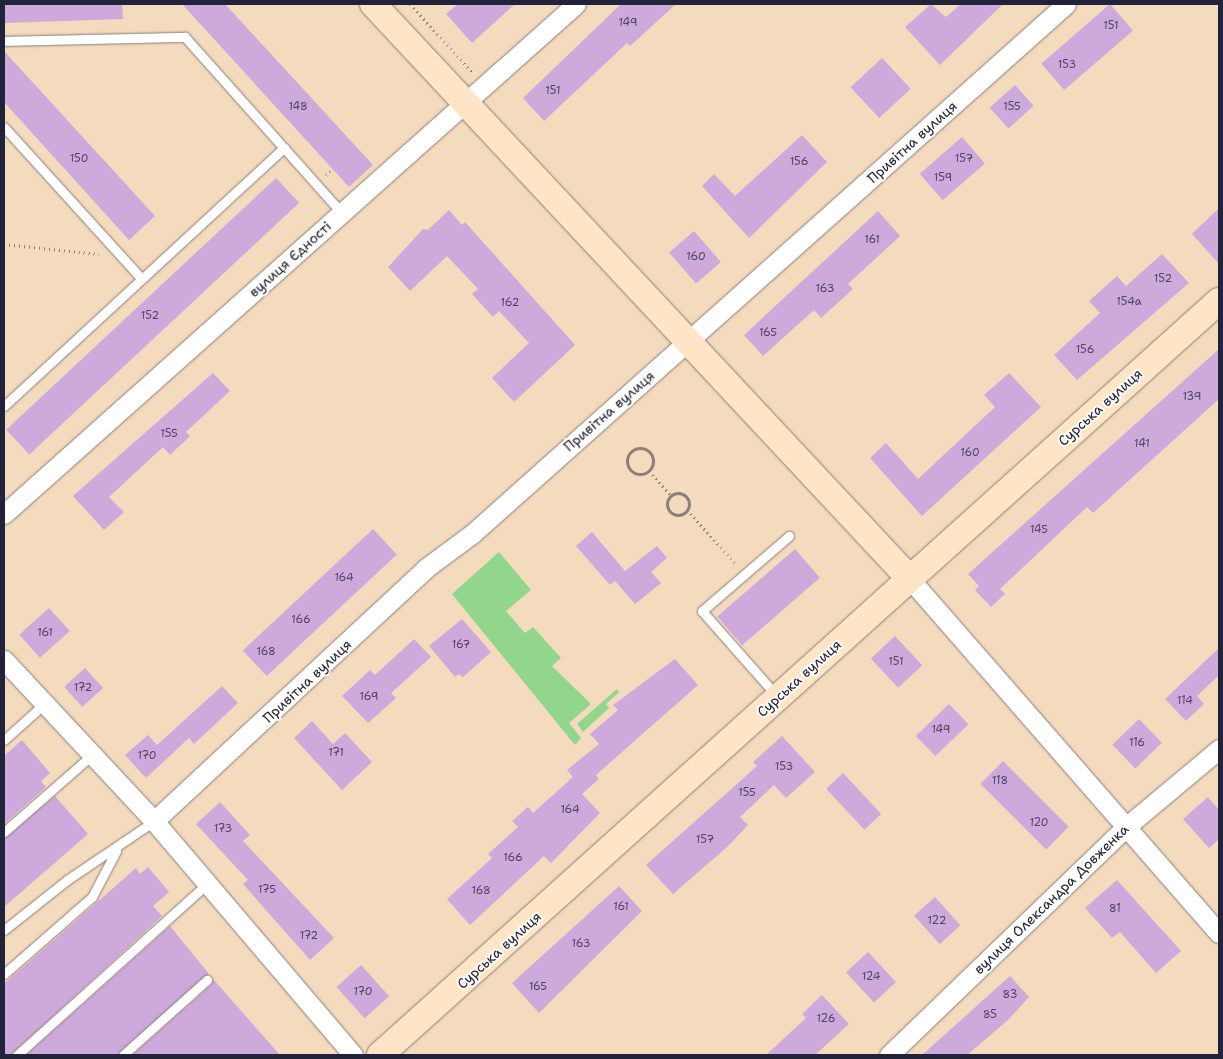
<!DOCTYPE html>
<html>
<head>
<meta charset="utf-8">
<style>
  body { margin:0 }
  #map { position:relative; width:1223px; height:1059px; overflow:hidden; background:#f4dbbe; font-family:"Shantell Sans",sans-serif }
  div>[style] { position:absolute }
  .green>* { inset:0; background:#92d68e }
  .building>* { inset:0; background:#cda9dc; transform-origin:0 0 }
  .path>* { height:3px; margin-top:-1.5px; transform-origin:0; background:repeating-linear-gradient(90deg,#8b7e7c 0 1px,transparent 0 5px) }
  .path>.ring { margin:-1.5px; padding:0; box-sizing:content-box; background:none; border:3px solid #8b7e7c; border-radius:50% }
  .roads { filter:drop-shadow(0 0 1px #8b7e7c) drop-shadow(0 0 1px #8b7e7c) }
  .lane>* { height:9px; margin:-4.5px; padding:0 4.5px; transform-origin:4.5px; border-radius:4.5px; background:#fff }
  .street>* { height:19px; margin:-9.5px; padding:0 9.5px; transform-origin:9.5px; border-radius:9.5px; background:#fff }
  .secondary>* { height:26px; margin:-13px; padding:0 13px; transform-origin:13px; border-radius:13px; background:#fee5c5 }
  span { translate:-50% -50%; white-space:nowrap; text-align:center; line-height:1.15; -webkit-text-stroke:4px #fdfcf7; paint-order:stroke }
  .number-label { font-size:11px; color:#4d4463 }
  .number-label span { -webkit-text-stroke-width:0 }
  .street-label { font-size:14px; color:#22223b }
  .frame { position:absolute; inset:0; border:5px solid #22223b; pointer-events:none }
</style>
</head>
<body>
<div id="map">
  <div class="green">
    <i style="clip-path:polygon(499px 552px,531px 590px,506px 611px,525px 633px,533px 627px,561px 658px,552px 666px,591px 704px,569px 723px,581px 738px,575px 745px,452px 594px)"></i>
    <i style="clip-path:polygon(617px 689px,619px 692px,606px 704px,609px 708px,583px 732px,577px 724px)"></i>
  </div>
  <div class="building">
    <i style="clip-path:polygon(4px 4px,122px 4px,123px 19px,4px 23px)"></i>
    <i style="clip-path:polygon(182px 4px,225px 4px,373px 165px,349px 187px)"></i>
    <i style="clip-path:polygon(458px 4px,515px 4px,472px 43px,446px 14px)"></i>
    <i style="clip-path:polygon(621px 4px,676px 4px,630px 46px,627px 43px,544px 121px,523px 98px)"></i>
    <i style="clip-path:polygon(931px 4px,946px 17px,961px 4px,1003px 4px,940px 65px,905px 27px)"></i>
    <i style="left:1110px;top:4px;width:35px;height:91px;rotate:49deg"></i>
    <i style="clip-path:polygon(4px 51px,155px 216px,129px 240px,4px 102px)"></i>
    <i style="left:882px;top:58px;width:42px;height:43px;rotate:47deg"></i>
    <i style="left:1015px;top:85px;width:28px;height:34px;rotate:48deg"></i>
    <i style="clip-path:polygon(802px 135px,827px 162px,749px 238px,702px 186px,714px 174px,735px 196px)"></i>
    <i style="left:962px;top:137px;width:35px;height:56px;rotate:49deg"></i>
    <i style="left:276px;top:178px;width:34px;height:369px;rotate:47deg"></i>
    <i style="clip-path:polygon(1219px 208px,1219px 264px,1192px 234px)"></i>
    <i style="clip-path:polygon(449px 210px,462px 225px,465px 222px,575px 345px,514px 402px,492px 378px,529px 343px,499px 311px,493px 317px,472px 294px,478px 289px,447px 256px,410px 291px,388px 267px,423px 229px,428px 230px)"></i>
    <i style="clip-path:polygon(878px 211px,900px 236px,848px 284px,853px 289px,821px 318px,814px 310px,763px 356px,744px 335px)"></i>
    <i style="left:694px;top:231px;width:41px;height:33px;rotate:49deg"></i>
    <i style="clip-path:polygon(1162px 254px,1189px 283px,1077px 380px,1054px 355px,1100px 313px,1089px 301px,1117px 276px,1126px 286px)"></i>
    <i style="clip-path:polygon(1219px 349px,1219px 399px,1093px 513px,1087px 507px,1000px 589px,1005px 594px,991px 607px,975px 590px,979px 586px,968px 574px)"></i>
    <i style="clip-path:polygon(213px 373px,230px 391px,186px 432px,190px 436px,170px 455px,163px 447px,109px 497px,124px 512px,104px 530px,73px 496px)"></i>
    <i style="clip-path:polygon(1009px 373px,1041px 407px,922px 516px,870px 458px,886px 443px,918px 479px,995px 407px,984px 395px)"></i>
    <i style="left:373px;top:529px;width:35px;height:178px;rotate:47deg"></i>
    <i style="clip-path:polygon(592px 532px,625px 571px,657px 546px,667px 558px,651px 572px,661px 583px,635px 604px,615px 581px,610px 585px,576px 546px)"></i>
    <i style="left:795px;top:549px;width:38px;height:103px;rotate:49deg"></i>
    <i style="left:49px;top:608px;width:31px;height:40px;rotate:48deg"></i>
    <i style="clip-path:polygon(462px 619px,491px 652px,463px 677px,459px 674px,455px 677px,429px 646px)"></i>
    <i style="left:895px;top:636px;width:40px;height:33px;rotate:47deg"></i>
    <i style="clip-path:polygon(414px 639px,431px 657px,391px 693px,396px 698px,368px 723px,342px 696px,370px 670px,375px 675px)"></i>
    <i style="clip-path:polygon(1219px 648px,1219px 675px,1197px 696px,1204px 704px,1186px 721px,1165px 699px)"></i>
    <i style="clip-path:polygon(675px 659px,698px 685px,596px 775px,599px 779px,582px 794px,600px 813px,551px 863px,544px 856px,470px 925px,447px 899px,492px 858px,488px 854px,518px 827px,512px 821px,528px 807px,533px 813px,573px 777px,567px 770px,599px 744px,590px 734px,618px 710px,613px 705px)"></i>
    <i style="left:85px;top:668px;width:27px;height:28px;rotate:48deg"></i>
    <i style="clip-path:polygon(222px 686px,238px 703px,194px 744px,189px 738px,146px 778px,125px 755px,148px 735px,157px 745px)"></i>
    <i style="left:949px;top:704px;width:28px;height:46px;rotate:46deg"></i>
    <i style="left:1139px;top:719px;width:33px;height:37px;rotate:46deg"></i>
    <i style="clip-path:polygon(312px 721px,333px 744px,345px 733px,372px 762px,342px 790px,294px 738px)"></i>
    <i style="clip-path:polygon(782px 736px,815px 772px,786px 798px,774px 785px,740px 817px,748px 825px,726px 848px,673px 894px,646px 865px,757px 766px,753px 762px)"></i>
    <i style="clip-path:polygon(22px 740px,50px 773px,41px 781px,46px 787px,4px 824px,4px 756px)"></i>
    <i style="left:1003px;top:761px;width:93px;height:32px;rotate:45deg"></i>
    <i style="left:843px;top:773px;width:56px;height:23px;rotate:47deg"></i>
    <i style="clip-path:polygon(55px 796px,88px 834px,4px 907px,4px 838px)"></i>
    <i style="clip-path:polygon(1208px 797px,1219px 810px,1219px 839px,1209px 848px,1183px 819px)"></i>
    <i style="clip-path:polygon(220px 802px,250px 835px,243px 841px,334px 938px,310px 960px,243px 884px,248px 880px,196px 824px)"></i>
    <i style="clip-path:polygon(148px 867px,169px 892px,153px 906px,162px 916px,11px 1055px,4px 1055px,4px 984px,136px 868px,140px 874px)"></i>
    <i style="clip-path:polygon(1117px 880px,1181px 951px,1156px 973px,1120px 932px,1112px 938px,1085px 908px)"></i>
    <i style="clip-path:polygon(619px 886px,642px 911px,539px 1013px,512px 983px)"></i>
    <i style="left:935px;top:897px;width:38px;height:28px;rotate:48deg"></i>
    <i style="clip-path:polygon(170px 926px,209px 974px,117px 1055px,26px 1055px)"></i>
    <i style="left:868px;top:952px;width:41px;height:30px;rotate:47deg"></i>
    <i style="left:361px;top:965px;width:42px;height:33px;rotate:48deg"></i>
    <i style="clip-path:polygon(1010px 976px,1029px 997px,1008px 1020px,967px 1055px,922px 1055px)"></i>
    <i style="clip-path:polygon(213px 979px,280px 1055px,132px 1055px,211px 985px)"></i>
    <i style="clip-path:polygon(822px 995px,849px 1024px,815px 1055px,766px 1055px,806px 1018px,802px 1014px)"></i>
  </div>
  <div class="path">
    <i style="left:410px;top:4px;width:92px;rotate:47.6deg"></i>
    <i style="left:326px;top:175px;width:9px;rotate:-41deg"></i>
    <i style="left:4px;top:244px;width:95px;rotate:6.1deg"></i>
    <i class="ring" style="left:627px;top:448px;width:23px;height:23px"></i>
    <i style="left:649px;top:471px;width:31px;rotate:48deg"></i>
    <i class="ring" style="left:667px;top:493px;width:19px;height:19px"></i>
    <i style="left:687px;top:510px;width:73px;rotate:47.8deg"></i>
  </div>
  <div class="roads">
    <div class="lane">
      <i style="left:4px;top:41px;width:181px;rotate:-1.3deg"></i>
      <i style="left:185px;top:37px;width:236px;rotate:48.3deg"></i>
      <i style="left:4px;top:127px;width:204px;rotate:47.8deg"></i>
      <i style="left:4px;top:406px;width:381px;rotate:-42.7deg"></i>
      <i style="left:776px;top:695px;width:112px;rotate:-131.4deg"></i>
      <i style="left:702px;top:611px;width:115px;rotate:-40.8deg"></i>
      <i style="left:4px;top:740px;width:54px;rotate:-42deg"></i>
      <i style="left:4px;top:832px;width:117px;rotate:-41.2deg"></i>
      <i style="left:4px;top:930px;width:80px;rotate:-38.4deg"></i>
      <i style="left:67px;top:880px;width:105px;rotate:-34.1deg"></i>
      <i style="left:4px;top:974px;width:117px;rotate:-41.2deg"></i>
      <i style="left:92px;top:897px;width:52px;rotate:-62.4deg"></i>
      <i style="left:17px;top:1055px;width:256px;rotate:-42deg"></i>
      <i style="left:123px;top:1055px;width:113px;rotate:-41.8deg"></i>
    </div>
    <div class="street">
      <i style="left:4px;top:514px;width:766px;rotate:-41.72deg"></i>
      <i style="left:909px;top:578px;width:471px;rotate:48.9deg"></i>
      <i style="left:4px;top:660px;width:220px;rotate:47deg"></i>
      <i style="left:154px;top:821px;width:307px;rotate:49.6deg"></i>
      <i style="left:154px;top:821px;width:371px;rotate:-42.9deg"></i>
      <i style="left:426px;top:568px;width:57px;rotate:-36.5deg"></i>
      <i style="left:472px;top:534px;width:796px;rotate:-41.74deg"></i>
      <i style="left:889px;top:1055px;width:330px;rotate:-43.9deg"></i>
      <i style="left:1127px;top:826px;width:120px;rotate:-39.9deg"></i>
    </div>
    <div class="secondary">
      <i style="left:373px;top:4px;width:785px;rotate:46.96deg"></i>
      <i style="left:380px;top:1055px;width:1128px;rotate:-41.95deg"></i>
    </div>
  </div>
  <div class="number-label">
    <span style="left:628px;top:23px">149</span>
    <span style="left:1111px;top:26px">151</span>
    <span style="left:1067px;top:65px">153</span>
    <span style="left:553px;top:91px">151</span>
    <span style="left:298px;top:107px">148</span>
    <span style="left:1012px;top:107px">155</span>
    <span style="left:79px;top:159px">150</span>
    <span style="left:964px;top:159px">157</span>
    <span style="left:799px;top:162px">156</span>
    <span style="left:943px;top:178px">159</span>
    <span style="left:872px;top:240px">161</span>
    <span style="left:696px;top:257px">160</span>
    <span style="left:1163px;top:279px">152</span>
    <span style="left:825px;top:289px">163</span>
    <span style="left:1129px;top:302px">154а</span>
    <span style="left:510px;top:303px">162</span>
    <span style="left:150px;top:316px">152</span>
    <span style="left:768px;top:333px">165</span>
    <span style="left:1085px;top:350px">156</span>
    <span style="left:1192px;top:397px">139</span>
    <span style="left:169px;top:434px">155</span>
    <span style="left:1142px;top:444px">141</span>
    <span style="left:970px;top:453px">160</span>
    <span style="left:1039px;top:530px">145</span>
    <span style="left:344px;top:578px">164</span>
    <span style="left:301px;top:620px">166</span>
    <span style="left:45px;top:633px">161</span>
    <span style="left:461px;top:645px">167</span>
    <span style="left:266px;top:652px">168</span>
    <span style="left:896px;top:662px">151</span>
    <span style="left:83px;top:688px">172</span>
    <span style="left:369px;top:697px">169</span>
    <span style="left:1185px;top:701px">114</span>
    <span style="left:941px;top:730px">149</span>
    <span style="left:1137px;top:743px">116</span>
    <span style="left:336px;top:753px">171</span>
    <span style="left:147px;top:756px">170</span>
    <span style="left:784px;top:767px">153</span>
    <span style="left:1000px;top:781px">118</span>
    <span style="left:747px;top:793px">155</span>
    <span style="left:570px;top:810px">164</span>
    <span style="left:1039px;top:823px">120</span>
    <span style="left:223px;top:829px">173</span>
    <span style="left:705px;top:840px">157</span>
    <span style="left:513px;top:858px">166</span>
    <span style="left:267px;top:890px">175</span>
    <span style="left:481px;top:891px">168</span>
    <span style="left:621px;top:907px">161</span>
    <span style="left:1115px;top:909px">81</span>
    <span style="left:937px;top:921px">122</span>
    <span style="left:309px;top:936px">172</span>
    <span style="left:581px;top:944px">163</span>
    <span style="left:871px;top:977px">124</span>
    <span style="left:538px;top:987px">165</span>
    <span style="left:363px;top:992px">170</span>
    <span style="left:1010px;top:995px">83</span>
    <span style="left:990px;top:1015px">85</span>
    <span style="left:826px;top:1019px">126</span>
  </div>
  <div class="street-label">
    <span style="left:912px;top:142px;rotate:-42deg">Привітна вулиця</span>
    <span style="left:290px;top:259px;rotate:-42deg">вулиця Єдності</span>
    <span style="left:1100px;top:407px;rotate:-42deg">Сурська вулиця</span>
    <span style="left:609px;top:411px;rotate:-41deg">Привітна вулиця</span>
    <span style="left:799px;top:678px;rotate:-42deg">Сурська вулиця</span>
    <span style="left:307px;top:681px;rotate:-43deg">Привітна вулиця</span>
    <span style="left:1051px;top:899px;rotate:-44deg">вулиця Олександра Довженка</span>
    <span style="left:499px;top:950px;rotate:-42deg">Сурська вулиця</span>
  </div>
  <div class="frame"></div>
</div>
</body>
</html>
